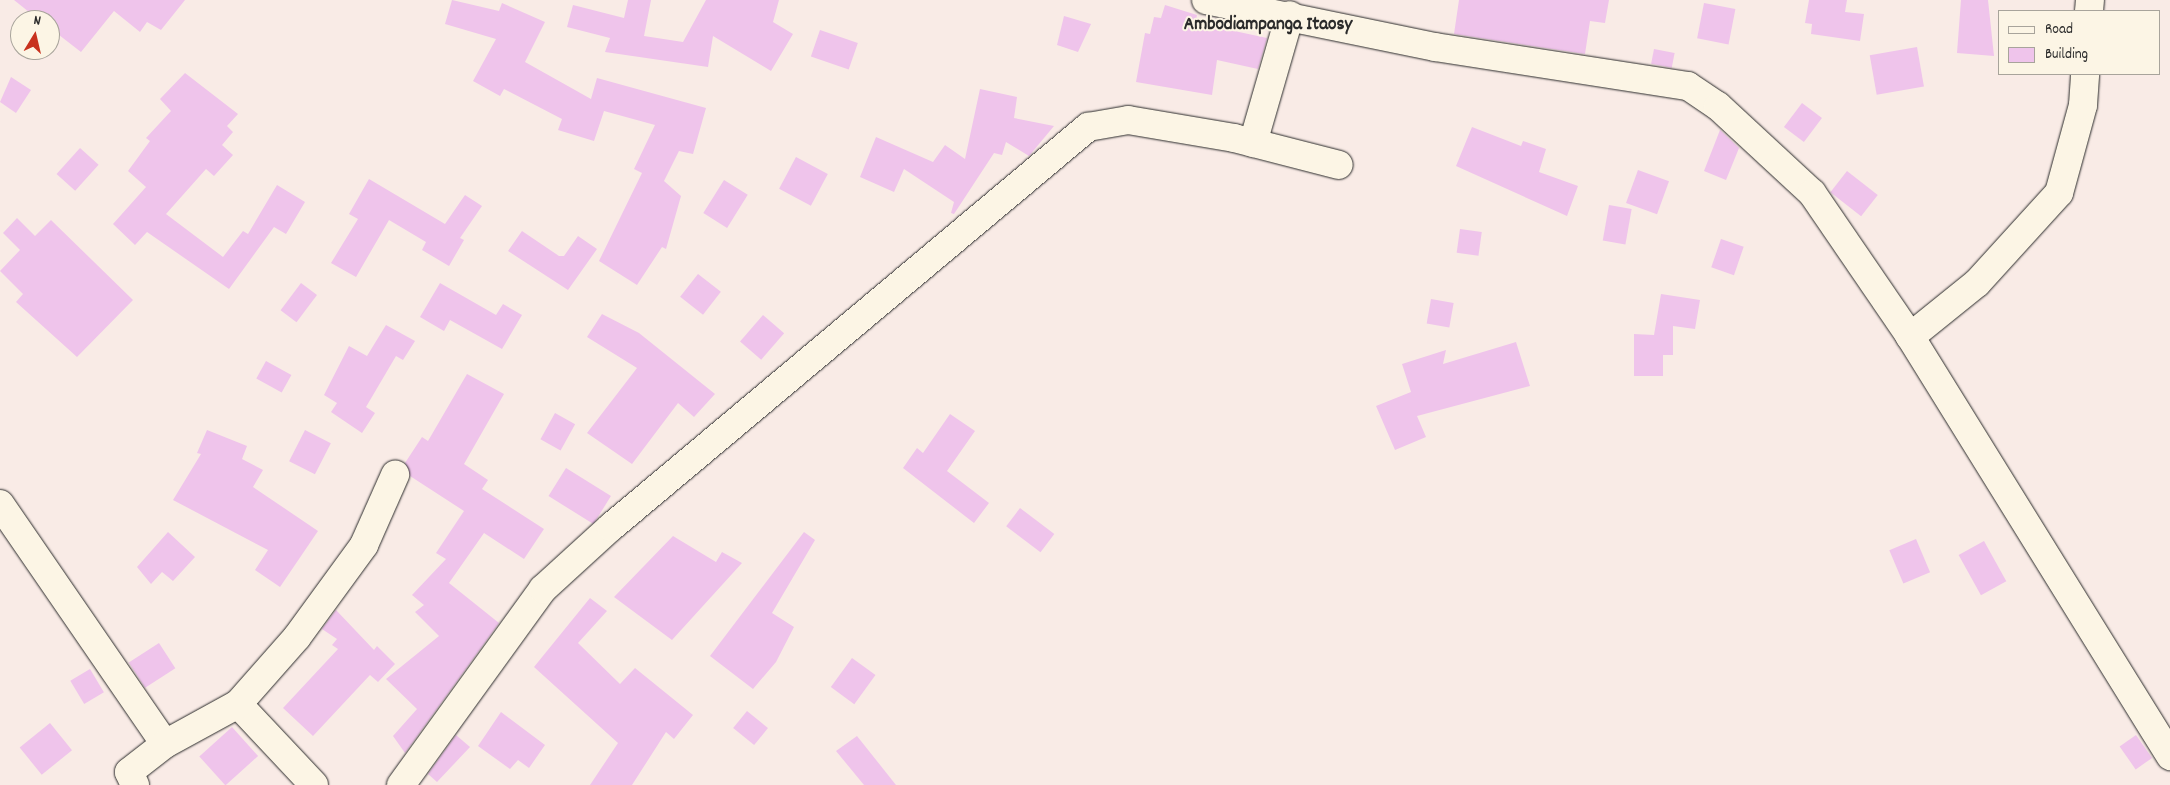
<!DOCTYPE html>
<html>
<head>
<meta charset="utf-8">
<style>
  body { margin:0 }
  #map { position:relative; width:2170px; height:785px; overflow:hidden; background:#f9ebe6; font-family:Dekko,sans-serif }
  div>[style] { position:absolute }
  .building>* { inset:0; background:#efc4eb; transform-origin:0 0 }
  .roads { filter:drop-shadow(0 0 1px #2b2b2b) drop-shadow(0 0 1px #2b2b2b) }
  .minor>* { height:28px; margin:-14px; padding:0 14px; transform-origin:14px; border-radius:14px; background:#fcf5e5 }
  span { translate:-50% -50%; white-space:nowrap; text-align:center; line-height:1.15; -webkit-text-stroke:4px #fcf5e5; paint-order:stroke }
  .neighbourhood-label { font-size:19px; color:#2b2b2b; font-weight:700 }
  .legend { position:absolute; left:1998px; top:10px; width:162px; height:65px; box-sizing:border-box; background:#fcf5e5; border:1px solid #a8a49b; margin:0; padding:6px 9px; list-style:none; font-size:15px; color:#2b2b2b }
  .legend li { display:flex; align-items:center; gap:10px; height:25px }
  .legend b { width:25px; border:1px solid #a8a49b }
  .north { position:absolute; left:10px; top:10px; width:50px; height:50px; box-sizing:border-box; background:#fcf5e5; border:1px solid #a8a49b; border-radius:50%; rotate:9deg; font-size:14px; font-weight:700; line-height:20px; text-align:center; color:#2b2b2b }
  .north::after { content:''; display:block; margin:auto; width:18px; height:22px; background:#c8321e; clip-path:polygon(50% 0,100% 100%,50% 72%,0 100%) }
</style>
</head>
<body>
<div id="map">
  <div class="building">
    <i style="clip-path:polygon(14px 0,185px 0,161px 30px,147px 22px,140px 32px,114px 11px,81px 52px,50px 28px,50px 20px,39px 20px)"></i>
    <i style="clip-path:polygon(452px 0,499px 11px,502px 3px,545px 22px,525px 62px,591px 99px,597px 78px,706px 108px,693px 154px,679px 151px,664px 181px,681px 196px,666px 249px,662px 247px,637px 285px,599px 261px,642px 173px,634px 169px,655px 125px,604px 111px,594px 141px,558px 130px,562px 119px,504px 89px,500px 96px,473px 81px,496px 39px,445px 24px)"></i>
    <i style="clip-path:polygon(628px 0,651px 0,644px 36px,683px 42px,706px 0,779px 0,773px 22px,793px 34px,771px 71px,713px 36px,708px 67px,605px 52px,610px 38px,567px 27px,573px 5px,624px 18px)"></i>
    <i style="clip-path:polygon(1459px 0,1609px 0,1605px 23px,1590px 21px,1585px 54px,1454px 34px)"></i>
    <i style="clip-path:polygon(1809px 0,1847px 0,1845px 12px,1864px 14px,1860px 41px,1811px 34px,1812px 24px,1805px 23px)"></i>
    <i style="clip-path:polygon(1961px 0,1988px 0,1994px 56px,1957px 53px)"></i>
    <i style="left:1704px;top:3px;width:32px;height:36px;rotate:11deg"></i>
    <i style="clip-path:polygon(1165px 5px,1197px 15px,1196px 20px,1226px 25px,1225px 29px,1267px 38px,1258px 69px,1217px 60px,1212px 95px,1136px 82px,1145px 33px,1150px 34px,1154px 17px,1161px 18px)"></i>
    <i style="clip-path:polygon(1064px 16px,1091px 24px,1078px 52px,1057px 45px)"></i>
    <i style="left:820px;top:30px;width:40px;height:28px;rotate:19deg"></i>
    <i style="left:1917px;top:47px;width:40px;height:48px;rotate:80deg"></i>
    <i style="left:1654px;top:49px;width:21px;height:15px;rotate:11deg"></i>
    <i style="clip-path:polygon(185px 73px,238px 114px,227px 126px,233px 132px,222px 145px,233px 155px,214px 176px,206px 169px,166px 214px,223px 257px,243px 231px,248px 234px,277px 185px,305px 202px,286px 234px,274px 227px,229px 289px,147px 232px,135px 245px,113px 224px,146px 187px,128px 171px,150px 141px,146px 138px,171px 111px,160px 99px)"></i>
    <i style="clip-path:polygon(11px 77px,31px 90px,16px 113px,0 102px)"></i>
    <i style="clip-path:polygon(980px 89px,1017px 97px,1014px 118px,1054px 126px,1029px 156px,1006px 142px,1002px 155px,994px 153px,954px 214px,951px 213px,954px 202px,904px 169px,894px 192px,860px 177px,876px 137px,933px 162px,945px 145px,965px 159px)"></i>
    <i style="left:1802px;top:103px;width:25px;height:30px;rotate:37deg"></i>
    <i style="clip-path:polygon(1472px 127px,1521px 146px,1523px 141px,1546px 149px,1539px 172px,1578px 186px,1567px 216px,1456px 166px)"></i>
    <i style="clip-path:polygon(1720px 130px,1739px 148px,1726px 180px,1704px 171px)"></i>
    <i style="left:80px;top:148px;width:25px;height:35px;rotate:42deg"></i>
    <i style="left:796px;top:157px;width:36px;height:36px;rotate:28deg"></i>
    <i style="left:1638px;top:170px;width:33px;height:35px;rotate:20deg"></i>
    <i style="left:1847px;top:171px;width:39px;height:27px;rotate:38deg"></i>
    <i style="clip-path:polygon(369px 179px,445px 224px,465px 195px,482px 206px,460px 238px,464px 240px,449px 266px,422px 250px,426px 242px,389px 220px,356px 277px,331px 263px,358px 219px,349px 214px)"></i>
    <i style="left:724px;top:180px;width:28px;height:39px;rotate:32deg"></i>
    <i style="left:1609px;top:205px;width:23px;height:36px;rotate:10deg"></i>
    <i style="clip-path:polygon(17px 218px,35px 236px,51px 220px,133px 300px,77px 357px,16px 302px,23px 294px,0 271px,20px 250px,3px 233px)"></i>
    <i style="left:1460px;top:229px;width:22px;height:24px;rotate:8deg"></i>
    <i style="clip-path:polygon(522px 231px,559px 256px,564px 256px,578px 236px,597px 249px,568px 290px,508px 251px)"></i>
    <i style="left:1721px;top:239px;width:24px;height:30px;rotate:19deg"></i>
    <i style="left:698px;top:274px;width:29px;height:29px;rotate:38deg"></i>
    <i style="left:301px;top:283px;width:20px;height:34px;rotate:37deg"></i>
    <i style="clip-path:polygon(440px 283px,496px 315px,503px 304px,522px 315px,502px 349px,450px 320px,444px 331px,420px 317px)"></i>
    <i style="clip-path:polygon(1661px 294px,1700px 300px,1695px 329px,1673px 326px,1673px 355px,1663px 355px,1663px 376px,1634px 376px,1634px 334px,1654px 335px)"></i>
    <i style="left:1431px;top:299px;width:23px;height:25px;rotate:10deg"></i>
    <i style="clip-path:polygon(602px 314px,639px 333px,715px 394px,694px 417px,678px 403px,632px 464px,587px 433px,637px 368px,587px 337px)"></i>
    <i style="left:763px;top:315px;width:28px;height:35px;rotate:41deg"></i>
    <i style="clip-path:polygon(386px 325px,415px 341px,403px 360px,396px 356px,366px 407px,375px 413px,362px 433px,331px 412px,337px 403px,324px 395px,349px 346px,367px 356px)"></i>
    <i style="clip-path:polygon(1516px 342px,1530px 386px,1417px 416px,1426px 437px,1395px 450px,1376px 406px,1411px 392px,1402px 364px,1446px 350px,1443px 364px)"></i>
    <i style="left:266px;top:361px;width:29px;height:20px;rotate:29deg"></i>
    <i style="clip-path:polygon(467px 374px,504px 394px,464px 464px,488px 480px,482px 489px,544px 529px,524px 559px,484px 533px,449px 583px,499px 623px,405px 753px,393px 736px,417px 709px,386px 679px,439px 636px,415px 612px,424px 605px,412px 595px,446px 559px,436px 553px,464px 511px,410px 476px,405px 463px,422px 437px,428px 441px)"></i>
    <i style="left:555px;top:413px;width:23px;height:30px;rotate:29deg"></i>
    <i style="clip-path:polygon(950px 414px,975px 431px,947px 471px,989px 503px,974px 523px,903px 468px,917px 448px,923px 453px)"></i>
    <i style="clip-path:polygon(207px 430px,247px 446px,242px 459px,263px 470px,253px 487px,318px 531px,280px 587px,255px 570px,268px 550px,173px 500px,201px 454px,197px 453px)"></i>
    <i style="left:305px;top:430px;width:29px;height:35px;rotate:27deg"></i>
    <i style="left:566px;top:468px;width:53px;height:33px;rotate:32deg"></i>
    <i style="left:1020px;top:508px;width:43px;height:23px;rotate:37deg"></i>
    <i style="clip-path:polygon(168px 532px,195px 557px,173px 581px,162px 572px,151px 584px,137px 567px)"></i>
    <i style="clip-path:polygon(804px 532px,815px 540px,772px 613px,794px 627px,776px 662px,753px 689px,710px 656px)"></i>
    <i style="clip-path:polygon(673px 536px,716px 562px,722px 552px,742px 563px,672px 640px,614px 597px)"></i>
    <i style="left:1916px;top:539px;width:36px;height:29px;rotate:67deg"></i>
    <i style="left:1984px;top:541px;width:46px;height:29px;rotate:61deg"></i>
    <i style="clip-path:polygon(590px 598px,607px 611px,578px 643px,620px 684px,635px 668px,693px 715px,674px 739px,666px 732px,632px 785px,590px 785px,618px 743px,534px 667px)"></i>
    <i style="clip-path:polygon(336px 610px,374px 650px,377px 646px,395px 664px,378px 682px,370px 675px,313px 736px,283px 708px,338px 649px,332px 645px,337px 639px,322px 629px)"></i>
    <i style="left:159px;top:643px;width:30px;height:36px;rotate:57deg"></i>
    <i style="left:852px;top:658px;width:29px;height:36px;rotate:36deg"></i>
    <i style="left:90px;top:669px;width:27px;height:23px;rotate:59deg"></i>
    <i style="left:747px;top:711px;width:27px;height:22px;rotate:39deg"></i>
    <i style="clip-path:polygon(501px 712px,545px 745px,529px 768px,518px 760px,510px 769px,478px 746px)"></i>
    <i style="left:50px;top:723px;width:35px;height:39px;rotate:51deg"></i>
    <i style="left:232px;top:727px;width:39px;height:44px;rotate:48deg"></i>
    <i style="clip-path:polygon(456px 735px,470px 747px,437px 782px,428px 774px)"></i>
    <i style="left:2136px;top:735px;width:28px;height:20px;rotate:55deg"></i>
    <i style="clip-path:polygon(857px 736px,896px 785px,864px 785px,836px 751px)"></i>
  </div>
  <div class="roads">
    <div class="minor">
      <i style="left:1206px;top:0;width:234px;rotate:11.6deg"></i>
      <i style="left:1435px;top:47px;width:256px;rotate:8.8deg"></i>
      <i style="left:1688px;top:86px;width:36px;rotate:34deg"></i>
      <i style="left:1718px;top:106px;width:128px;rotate:42.8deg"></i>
      <i style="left:1812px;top:193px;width:170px;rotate:55.6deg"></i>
      <i style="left:1908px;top:333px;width:498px;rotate:58.2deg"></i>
      <i style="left:2089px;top:11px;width:11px;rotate:-85deg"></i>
      <i style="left:1253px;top:143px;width:133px;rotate:-73.9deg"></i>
      <i style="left:1910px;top:337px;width:86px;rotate:-38.9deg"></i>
      <i style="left:1977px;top:283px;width:122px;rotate:-47.7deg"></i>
      <i style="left:2059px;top:193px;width:91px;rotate:-74.7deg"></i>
      <i style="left:2083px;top:105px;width:31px;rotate:-86deg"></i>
      <i style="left:0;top:504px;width:291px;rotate:55.5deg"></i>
      <i style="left:238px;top:704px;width:111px;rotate:46.8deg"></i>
      <i style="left:135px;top:785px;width:14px;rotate:-115deg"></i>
      <i style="left:129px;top:772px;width:46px;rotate:-37.9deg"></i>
      <i style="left:165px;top:744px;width:83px;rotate:-28.7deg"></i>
      <i style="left:238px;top:704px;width:89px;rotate:-48.6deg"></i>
      <i style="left:297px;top:637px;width:114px;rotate:-53.9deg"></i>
      <i style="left:364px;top:545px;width:77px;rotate:-66.1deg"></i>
      <i style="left:401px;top:785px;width:242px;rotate:-54.1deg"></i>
      <i style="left:543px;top:589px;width:92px;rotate:-42.4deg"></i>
      <i style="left:611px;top:527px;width:623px;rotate:-39.98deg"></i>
      <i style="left:1088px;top:127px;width:41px;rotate:-9.9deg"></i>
      <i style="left:1128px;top:120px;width:108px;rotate:9.6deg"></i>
      <i style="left:1234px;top:138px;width:108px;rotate:14.4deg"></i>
    </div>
  </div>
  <div class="neighbourhood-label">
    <span style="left:1268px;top:26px">Ambodiampanga Itaosy</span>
  </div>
  <ul class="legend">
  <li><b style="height:6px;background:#fcf5e5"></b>Road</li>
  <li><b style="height:14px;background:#efc4eb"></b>Building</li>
  </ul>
  <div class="north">N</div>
</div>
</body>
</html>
